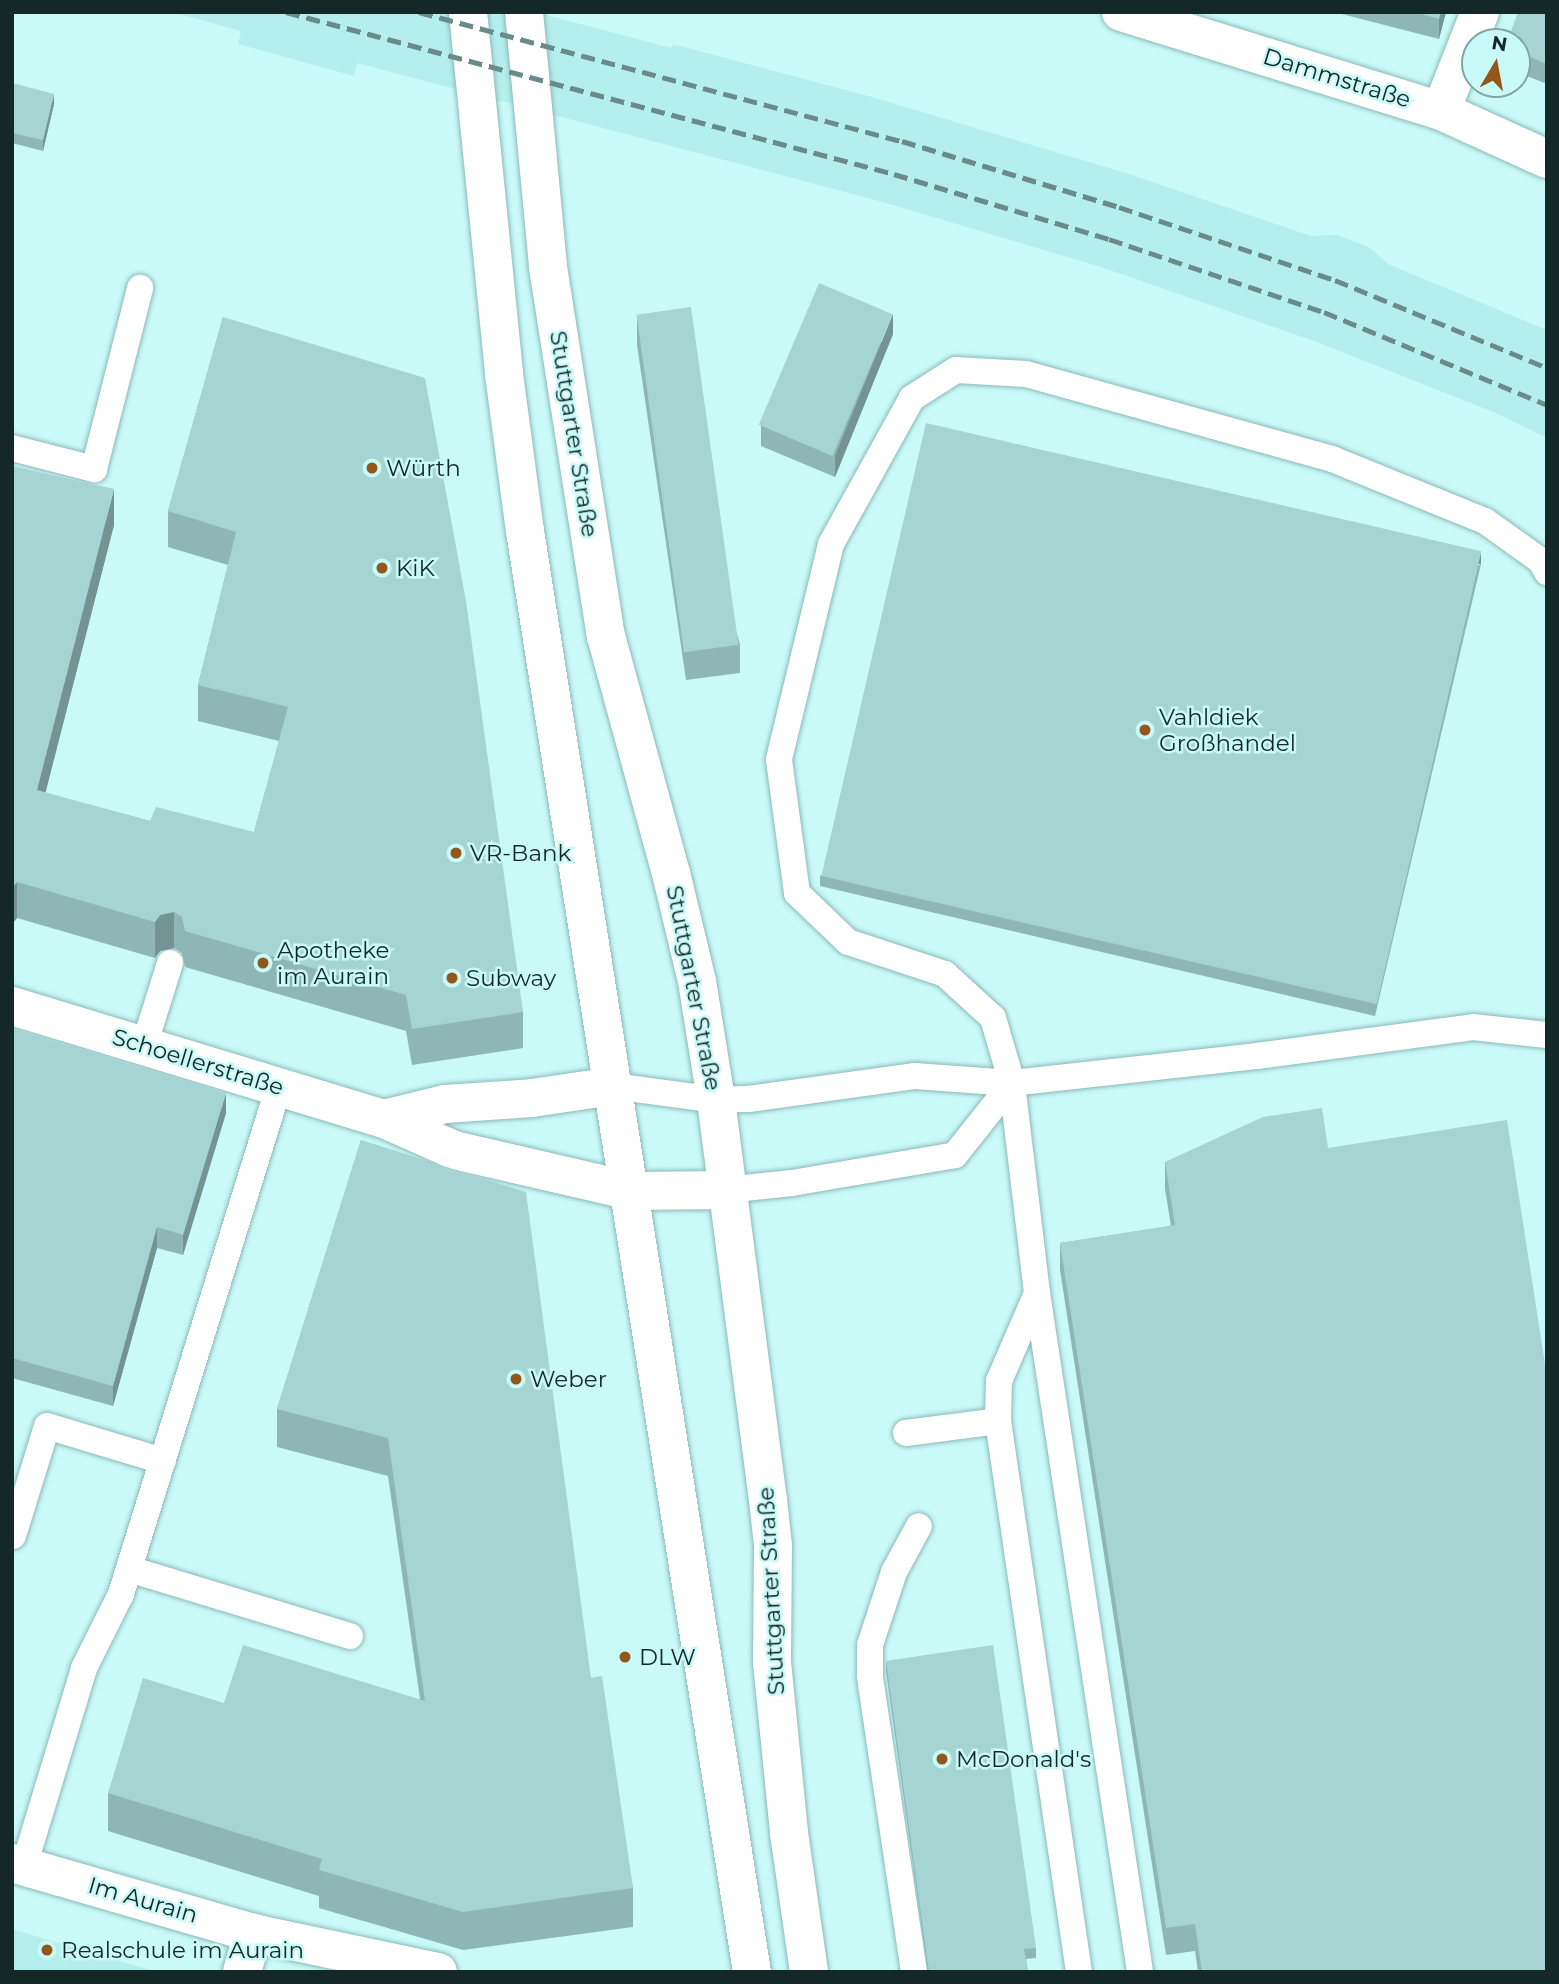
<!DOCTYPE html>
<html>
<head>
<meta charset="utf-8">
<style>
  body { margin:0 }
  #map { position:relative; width:1559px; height:1984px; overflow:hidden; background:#c9faf8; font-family:Montserrat,sans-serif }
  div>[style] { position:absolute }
  .built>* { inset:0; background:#b5efed }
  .roads { filter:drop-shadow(0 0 2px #8bb9b7) drop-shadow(0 0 2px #8bb9b7) }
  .service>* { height:26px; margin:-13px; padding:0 13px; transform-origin:13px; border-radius:13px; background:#fff }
  .minor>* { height:38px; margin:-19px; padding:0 19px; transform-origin:19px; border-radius:19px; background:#fff }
  .primary>* { height:38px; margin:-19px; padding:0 19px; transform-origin:19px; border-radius:19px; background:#fff }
  .rail>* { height:5px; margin-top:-2.5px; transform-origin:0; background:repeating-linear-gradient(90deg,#698b8a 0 14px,transparent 0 21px) }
  .wall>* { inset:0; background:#8eb6b5 }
  .shaded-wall>* { inset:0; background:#749493; transform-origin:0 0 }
  .building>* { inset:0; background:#a5d4d2; transform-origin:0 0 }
  .dots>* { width:19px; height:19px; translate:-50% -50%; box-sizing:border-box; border:4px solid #c9faf8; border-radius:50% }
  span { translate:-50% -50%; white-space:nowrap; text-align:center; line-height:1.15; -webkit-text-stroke:5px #c9faf8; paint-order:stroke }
  .street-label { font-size:23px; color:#152828 }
  .poi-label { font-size:23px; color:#152828 }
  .left { translate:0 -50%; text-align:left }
  .frame { position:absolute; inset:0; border:14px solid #152828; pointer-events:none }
  .north { position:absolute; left:1461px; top:28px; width:70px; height:70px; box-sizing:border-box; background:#c9faf8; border:2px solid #81a6a5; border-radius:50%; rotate:10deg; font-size:19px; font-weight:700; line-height:28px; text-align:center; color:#152828 }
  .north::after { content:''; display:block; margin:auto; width:24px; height:32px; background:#94571b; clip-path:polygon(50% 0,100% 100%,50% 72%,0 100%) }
</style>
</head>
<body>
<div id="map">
  <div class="built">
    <i style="clip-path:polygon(172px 12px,535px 12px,671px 48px,673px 44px,872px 97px,1129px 174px,1311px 236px,1337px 235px,1369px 247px,1388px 264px,1547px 330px,1547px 438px,1496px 413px,1314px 341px,1101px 267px,879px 201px,357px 63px,354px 76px,238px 44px,241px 31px)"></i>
    <i style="clip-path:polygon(12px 1929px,150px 1970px,151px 1972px,12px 1972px)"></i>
  </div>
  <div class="roads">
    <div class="service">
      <i style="left:12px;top:448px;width:85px;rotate:14.4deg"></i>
      <i style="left:94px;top:469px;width:187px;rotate:-75.7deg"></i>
      <i style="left:144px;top:1046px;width:87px;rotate:-72.6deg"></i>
      <i style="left:613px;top:1086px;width:104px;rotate:7.7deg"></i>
      <i style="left:716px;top:1100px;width:33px;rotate:-2deg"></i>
      <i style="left:749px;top:1099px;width:168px;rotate:-7.9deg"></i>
      <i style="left:915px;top:1076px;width:97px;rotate:4.1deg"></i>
      <i style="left:1012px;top:1083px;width:246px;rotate:-6.3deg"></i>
      <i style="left:1257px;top:1056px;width:218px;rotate:-7.6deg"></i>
      <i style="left:1473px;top:1027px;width:74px;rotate:6.2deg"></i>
      <i style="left:726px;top:1190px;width:66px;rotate:-6.1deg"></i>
      <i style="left:792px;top:1183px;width:165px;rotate:-9.7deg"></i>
      <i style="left:955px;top:1155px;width:92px;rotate:-51.6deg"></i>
      <i style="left:1037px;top:1293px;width:687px;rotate:81.37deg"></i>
      <i style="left:998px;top:1421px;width:557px;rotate:81.64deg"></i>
      <i style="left:906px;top:1433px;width:93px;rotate:-7.4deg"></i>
      <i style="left:998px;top:1421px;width:40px;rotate:-88.6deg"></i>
      <i style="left:999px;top:1381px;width:96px;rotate:-66.6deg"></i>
      <i style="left:1037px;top:1293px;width:211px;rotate:-96.8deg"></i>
      <i style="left:1012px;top:1083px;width:68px;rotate:-106.3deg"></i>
      <i style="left:993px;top:1018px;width:65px;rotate:-137.5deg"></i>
      <i style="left:945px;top:974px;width:102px;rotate:-161.7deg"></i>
      <i style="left:848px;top:942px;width:71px;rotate:-136.1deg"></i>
      <i style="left:797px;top:893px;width:135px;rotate:-97.7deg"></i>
      <i style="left:779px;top:759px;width:221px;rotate:-76.4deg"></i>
      <i style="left:831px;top:544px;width:167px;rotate:-61deg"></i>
      <i style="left:912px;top:398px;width:52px;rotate:-32.5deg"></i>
      <i style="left:956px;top:370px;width:70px;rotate:3.3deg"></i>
      <i style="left:1026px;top:374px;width:318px;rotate:15.5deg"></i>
      <i style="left:1332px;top:459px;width:165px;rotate:22.1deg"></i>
      <i style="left:1485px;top:521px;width:69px;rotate:35.5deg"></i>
      <i style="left:1541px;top:561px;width:13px;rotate:61deg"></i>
      <i style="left:13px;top:1536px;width:115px;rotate:-72.8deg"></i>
      <i style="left:47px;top:1426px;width:121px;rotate:16.8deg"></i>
      <i style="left:129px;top:1569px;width:231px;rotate:16.9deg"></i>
      <i style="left:24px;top:1866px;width:207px;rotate:-73.1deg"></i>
      <i style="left:84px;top:1668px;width:83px;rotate:-63.4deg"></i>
      <i style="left:121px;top:1594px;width:532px;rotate:-72.72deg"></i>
      <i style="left:914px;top:1972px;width:299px;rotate:-98.5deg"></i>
      <i style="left:870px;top:1676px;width:31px;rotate:-90deg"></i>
      <i style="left:870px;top:1645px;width:77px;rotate:-71.8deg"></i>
      <i style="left:894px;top:1572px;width:52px;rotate:-61.5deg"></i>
    </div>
    <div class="minor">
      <i style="left:1121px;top:12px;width:335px;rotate:17.2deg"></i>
      <i style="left:1441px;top:111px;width:116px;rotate:24.4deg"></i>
      <i style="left:1441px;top:111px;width:106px;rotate:-68.5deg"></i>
      <i style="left:12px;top:1006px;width:389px;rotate:16.9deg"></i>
      <i style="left:384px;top:1119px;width:77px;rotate:23.9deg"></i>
      <i style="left:454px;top:1150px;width:182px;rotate:13deg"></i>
      <i style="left:631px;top:1191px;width:95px;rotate:-0.6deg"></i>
      <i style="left:384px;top:1119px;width:63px;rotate:-13.8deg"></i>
      <i style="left:445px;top:1104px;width:87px;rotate:-3.9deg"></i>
      <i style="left:532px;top:1098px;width:82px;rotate:-8.4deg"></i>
      <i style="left:12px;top:1863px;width:251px;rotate:16.2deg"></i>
      <i style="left:253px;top:1933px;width:189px;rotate:11.9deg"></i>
      <i style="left:242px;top:1972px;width:41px;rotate:-74.2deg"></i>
    </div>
    <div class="primary">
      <i style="left:468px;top:12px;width:364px;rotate:84.3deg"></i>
      <i style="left:504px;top:374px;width:158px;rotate:82.4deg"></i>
      <i style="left:525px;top:531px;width:1459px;rotate:81.05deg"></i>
      <i style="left:524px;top:12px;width:256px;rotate:84.6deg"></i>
      <i style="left:548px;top:267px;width:374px;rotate:81.1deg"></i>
      <i style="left:606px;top:636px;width:246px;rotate:74.7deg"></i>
      <i style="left:671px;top:873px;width:111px;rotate:76.5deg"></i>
      <i style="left:697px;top:981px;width:121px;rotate:80.9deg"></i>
      <i style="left:716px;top:1100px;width:403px;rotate:82.6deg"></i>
      <i style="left:768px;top:1500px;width:45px;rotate:83.7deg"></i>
      <i style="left:773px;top:1545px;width:117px;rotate:90.5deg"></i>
      <i style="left:772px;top:1662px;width:172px;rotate:84.3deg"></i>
      <i style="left:789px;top:1833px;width:140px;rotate:81.8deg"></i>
    </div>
  </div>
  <div class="rail">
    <i style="left:286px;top:12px;width:629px;rotate:14.92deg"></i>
    <i style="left:894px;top:174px;width:225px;rotate:16.8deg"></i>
    <i style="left:1109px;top:239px;width:227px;rotate:18.8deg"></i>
    <i style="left:1324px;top:312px;width:242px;rotate:22.6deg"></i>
    <i style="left:419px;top:12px;width:500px;rotate:15deg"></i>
    <i style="left:902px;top:141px;width:227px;rotate:16.9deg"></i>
    <i style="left:1119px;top:207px;width:228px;rotate:18.7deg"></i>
    <i style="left:1335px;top:280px;width:230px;rotate:22.5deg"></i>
  </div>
  <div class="wall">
    <i style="clip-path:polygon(1334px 12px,1446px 12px,1439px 39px)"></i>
    <i style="clip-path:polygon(1547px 12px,1547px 84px,1517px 72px,1517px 42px)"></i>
    <i style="clip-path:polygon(12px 83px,54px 104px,43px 151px,12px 143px)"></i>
    <i style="clip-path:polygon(637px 315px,740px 644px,740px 673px,686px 680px,637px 345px)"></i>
    <i style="clip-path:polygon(223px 317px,523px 1012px,523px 1048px,412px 1065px,406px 1031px,185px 967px,182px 953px,174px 948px,160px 951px,155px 958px,17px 918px,12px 924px,12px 466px,114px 525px,45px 793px,150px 821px,254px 832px,279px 741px,198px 721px,198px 685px,228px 565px,168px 547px,168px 511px)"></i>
    <i style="clip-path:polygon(893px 334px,835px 477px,761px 446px,761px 426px)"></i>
    <i style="clip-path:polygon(1481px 564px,1375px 1016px,820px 886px,820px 876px)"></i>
    <i style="clip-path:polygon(12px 1028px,226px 1113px,183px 1255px,157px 1248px,113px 1406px,12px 1378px)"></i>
    <i style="clip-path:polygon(361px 1140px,591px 1678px,633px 1888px,633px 1927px,463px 1950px,319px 1908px,319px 1896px,108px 1831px,108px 1793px,224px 1703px,420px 1699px,388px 1476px,277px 1447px,277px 1409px)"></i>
    <i style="clip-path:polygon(1328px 1148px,1547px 1972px,1198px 1972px,1195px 1951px,1166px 1955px,1060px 1270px,1060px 1243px,1171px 1226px,1165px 1189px,1165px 1162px)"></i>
    <i style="clip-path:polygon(886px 1661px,1036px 1948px,1036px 1958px,1026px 1959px,1028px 1972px,928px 1972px,886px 1671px)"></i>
  </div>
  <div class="shaded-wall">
    <i style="clip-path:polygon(1441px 12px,1446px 12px,1439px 39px,1439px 19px)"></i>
    <i style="clip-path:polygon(54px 94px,54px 104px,43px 151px,43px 140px)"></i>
    <i style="clip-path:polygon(893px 314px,893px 334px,835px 477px,835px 456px)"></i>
    <i style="clip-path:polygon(114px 489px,114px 525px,37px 826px,37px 790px)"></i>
    <i style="left:1481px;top:554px;width:10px;height:463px;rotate:90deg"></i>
    <i style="clip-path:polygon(17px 882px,17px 918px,12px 924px,12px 888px)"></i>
    <i style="clip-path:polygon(174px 912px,174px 948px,160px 951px,155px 958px,155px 922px,160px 915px)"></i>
    <i style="clip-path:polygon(226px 1093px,226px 1113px,183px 1255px,183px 1235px)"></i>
    <i style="clip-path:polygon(157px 1227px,157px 1248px,113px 1406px,113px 1386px)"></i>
  </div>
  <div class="building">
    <i style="clip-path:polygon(1414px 12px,1441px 12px,1439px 19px)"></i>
    <i style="clip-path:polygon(1518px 12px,1547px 12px,1547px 64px,1517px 52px,1517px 42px,1507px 42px)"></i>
    <i style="clip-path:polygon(12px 83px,54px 94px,43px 140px,12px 133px)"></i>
    <i style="left:819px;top:283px;width:80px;height:154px;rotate:23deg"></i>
    <i style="left:691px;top:307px;width:341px;height:55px;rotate:82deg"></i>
    <i style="clip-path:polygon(223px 317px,425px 378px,466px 601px,523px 1012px,412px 1029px,406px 995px,185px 931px,182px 917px,174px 912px,160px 915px,155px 922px,17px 882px,12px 888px,12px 466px,114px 489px,37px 790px,150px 821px,156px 807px,254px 832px,288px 707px,198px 685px,236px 532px,168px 511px)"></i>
    <i style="left:926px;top:423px;width:570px;height:465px;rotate:13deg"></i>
    <i style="clip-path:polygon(12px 1028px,226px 1093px,183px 1235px,157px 1227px,113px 1386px,12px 1358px)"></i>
    <i style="clip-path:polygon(1322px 1108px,1328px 1148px,1507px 1120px,1547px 1377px,1547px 1972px,1202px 1972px,1195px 1924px,1166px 1928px,1060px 1243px,1175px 1225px,1165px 1162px,1263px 1117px)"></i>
    <i style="clip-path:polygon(361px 1140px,526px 1192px,591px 1678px,602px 1676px,633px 1888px,463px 1912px,319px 1870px,322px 1859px,108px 1793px,143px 1678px,224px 1703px,243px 1645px,425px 1701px,388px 1438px,277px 1409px)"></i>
    <i style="clip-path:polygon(993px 1645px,1036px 1948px,1024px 1949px,1028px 1972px,929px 1972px,886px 1661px)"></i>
  </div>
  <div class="dots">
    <i style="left:372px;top:468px;background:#94571b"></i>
    <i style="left:382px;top:568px;background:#94571b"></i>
    <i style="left:1145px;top:730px;background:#94571b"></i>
    <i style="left:456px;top:853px;background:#94571b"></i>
    <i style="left:263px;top:963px;background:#94571b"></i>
    <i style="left:452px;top:978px;background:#94571b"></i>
    <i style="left:516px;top:1379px;background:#94571b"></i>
    <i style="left:625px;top:1657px;background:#94571b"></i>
    <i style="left:942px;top:1759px;background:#94571b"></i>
    <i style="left:47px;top:1950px;background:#94571b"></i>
  </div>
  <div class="street-label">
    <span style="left:1337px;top:78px;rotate:17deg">Dammstraße</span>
    <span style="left:574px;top:434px;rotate:81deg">Stuttgarter Straße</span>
    <span style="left:694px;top:988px;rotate:79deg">Stuttgarter Straße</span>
    <span style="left:198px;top:1062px;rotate:17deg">Schoellerstraße</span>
    <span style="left:771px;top:1591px;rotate:-93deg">Stuttgarter Straße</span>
    <span style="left:143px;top:1900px;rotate:16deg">Im Aurain</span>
  </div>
  <div class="poi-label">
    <span class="left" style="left:386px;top:468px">Würth</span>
    <span class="left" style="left:396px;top:568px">KiK</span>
    <span class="left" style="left:1159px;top:730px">Vahldiek<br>Großhandel</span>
    <span class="left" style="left:470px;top:853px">VR-Bank</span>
    <span class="left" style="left:277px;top:963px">Apotheke<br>im Aurain</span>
    <span class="left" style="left:466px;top:978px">Subway</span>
    <span class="left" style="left:530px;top:1379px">Weber</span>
    <span class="left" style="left:639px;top:1657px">DLW</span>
    <span class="left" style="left:956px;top:1759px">McDonald's</span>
    <span class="left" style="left:61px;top:1950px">Realschule im Aurain</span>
  </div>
  <div class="frame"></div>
  <div class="north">N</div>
</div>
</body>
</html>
